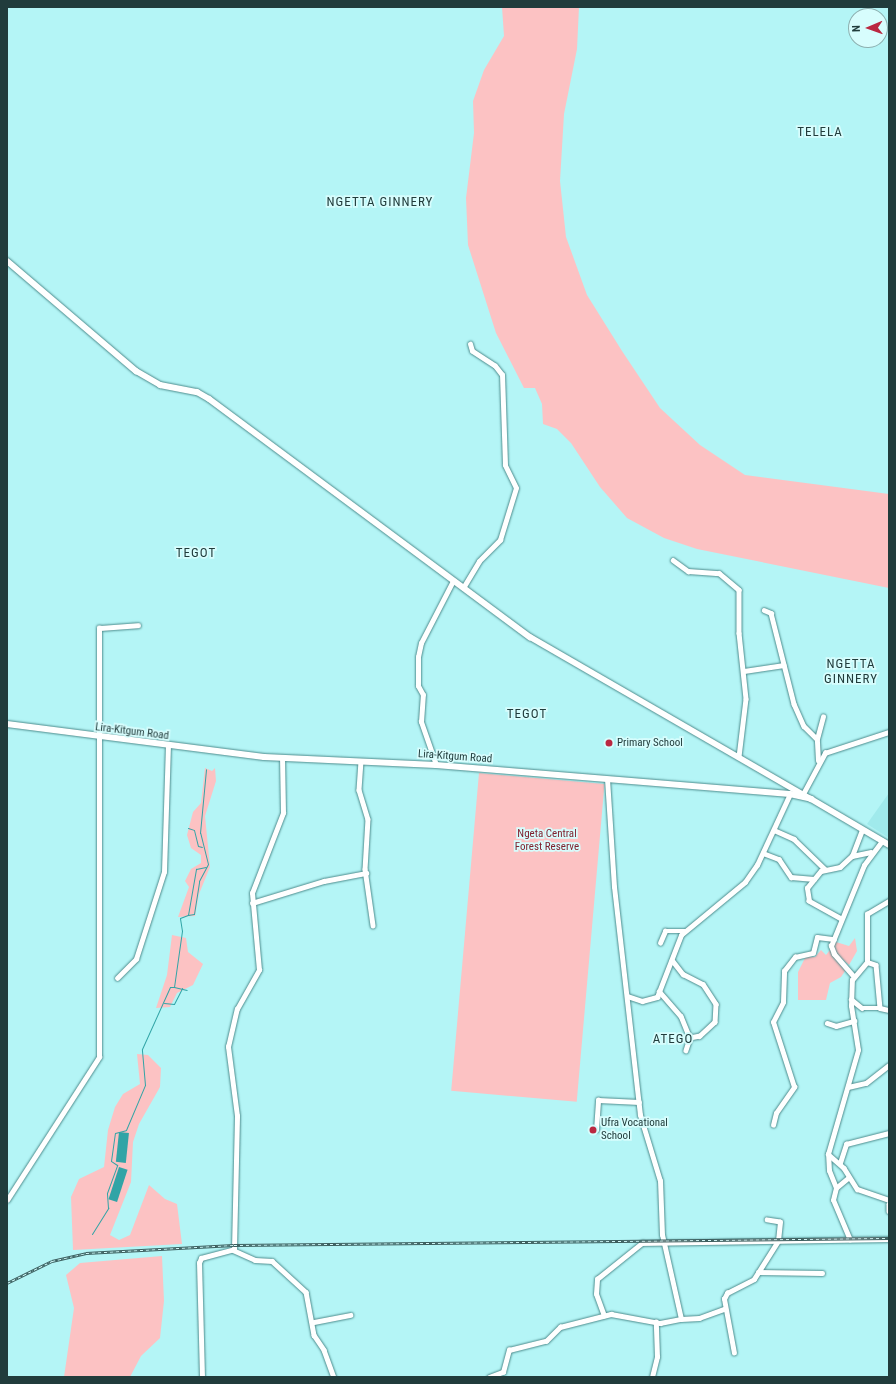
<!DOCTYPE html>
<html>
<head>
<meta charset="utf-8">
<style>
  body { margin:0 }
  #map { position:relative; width:896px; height:1384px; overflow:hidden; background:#b4f5f6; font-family:"Roboto Condensed",sans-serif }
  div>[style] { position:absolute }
  .built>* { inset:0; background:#a0eaec }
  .green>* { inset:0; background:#fcc2c3; transform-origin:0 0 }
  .water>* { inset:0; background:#31a4a6; transform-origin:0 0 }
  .stream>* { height:1px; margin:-0.5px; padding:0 0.5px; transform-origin:0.5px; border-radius:0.5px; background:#31a4a6 }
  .roads { filter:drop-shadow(0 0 1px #4d8c8d) drop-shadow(0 0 1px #4d8c8d) }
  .minor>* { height:4.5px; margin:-2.25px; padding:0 2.25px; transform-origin:2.25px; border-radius:2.25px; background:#fff }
  .major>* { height:6px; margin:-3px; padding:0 3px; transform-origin:3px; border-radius:3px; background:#fff }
  .rail>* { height:2.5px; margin-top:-1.25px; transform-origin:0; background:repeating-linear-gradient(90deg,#d7fdfd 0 3px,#3b5d5d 0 6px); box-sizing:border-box; border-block:1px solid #3b5d5d }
  .dots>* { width:11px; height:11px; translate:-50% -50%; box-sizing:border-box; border:2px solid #d7fdfd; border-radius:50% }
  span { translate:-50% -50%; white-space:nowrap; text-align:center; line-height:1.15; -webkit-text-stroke:3.5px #d7fdfd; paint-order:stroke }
  .street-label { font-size:11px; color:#213c3c }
  .poi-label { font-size:11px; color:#213c3c }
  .left { translate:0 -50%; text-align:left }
  .park-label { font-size:11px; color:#80222f }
  .quarter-label { font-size:13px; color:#213c3c; letter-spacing:1px }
  .frame { position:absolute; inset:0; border:8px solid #213c3c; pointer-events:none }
  .north { position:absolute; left:848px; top:8px; width:40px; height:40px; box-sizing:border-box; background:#d7fdfd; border:1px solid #8eb0b0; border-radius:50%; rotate:268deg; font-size:11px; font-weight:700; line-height:16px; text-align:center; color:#213c3c }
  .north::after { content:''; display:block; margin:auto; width:14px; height:18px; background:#ba2841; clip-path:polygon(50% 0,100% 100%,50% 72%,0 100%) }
</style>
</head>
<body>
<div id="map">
  <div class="built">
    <i style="clip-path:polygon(889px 793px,889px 838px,867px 824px)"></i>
  </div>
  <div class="green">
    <i style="clip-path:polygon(502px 7px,579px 7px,577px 49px,564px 114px,560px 181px,566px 237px,587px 295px,622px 351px,660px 408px,700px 445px,745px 475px,889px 494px,889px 588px,697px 549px,664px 538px,627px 518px,600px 487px,571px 443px,557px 429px,543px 424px,542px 404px,535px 388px,524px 388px,496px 333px,468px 245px,466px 198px,474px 133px,473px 101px,484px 70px,504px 36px)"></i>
    <i style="clip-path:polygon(205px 768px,212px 771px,215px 768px,216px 781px,205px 816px,210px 867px,199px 894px,195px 916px,178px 917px,189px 887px,185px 881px,191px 869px,201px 863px,201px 855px,191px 848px,187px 835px,193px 812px,201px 803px)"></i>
    <i style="left:479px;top:773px;width:126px;height:319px;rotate:5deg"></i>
    <i style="clip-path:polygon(172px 935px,186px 938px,188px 952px,203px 964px,193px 985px,177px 993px,170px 1007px,156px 1008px,167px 975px)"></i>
    <i style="clip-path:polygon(855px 938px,857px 951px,849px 965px,842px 959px,847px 968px,841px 977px,830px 983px,826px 1000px,798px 1000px,798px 972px,806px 956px,815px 957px,821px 950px,826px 955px,836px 942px,849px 946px)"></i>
    <i style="clip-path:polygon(137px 1054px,148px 1055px,161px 1068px,160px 1087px,139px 1124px,133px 1142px,131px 1182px,110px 1235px,119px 1240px,130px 1235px,149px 1185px,165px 1199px,177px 1204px,182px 1244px,73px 1250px,71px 1197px,79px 1179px,104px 1167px,108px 1130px,115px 1107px,123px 1094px,140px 1084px)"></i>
    <i style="clip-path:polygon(162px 1256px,164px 1301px,160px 1338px,141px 1356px,130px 1377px,64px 1377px,74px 1308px,66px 1275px,80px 1263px)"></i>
  </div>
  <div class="water">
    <i style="left:119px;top:1132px;width:10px;height:30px;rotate:6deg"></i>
    <i style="left:119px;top:1167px;width:9px;height:34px;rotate:18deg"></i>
  </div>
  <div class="stream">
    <i style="left:188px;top:828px;width:6px;rotate:18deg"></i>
    <i style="left:194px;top:830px;width:16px;rotate:76deg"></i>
    <i style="left:198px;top:846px;width:4px;rotate:14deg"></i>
    <i style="left:188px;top:915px;width:6px;rotate:-9deg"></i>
    <i style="left:194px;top:914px;width:33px;rotate:-81deg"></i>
    <i style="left:199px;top:881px;width:19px;rotate:-62deg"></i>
    <i style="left:208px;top:864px;width:32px;rotate:-104deg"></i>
    <i style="left:200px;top:833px;width:64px;rotate:-84.6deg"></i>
    <i style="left:174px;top:987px;width:13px;rotate:13deg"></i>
    <i style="left:164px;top:1003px;width:10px;rotate:6deg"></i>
    <i style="left:174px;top:1004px;width:18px;rotate:-63deg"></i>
    <i style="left:92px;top:1234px;width:31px;rotate:-58deg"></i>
    <i style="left:108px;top:1208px;width:15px;rotate:-94deg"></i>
    <i style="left:107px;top:1193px;width:30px;rotate:-70deg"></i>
    <i style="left:117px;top:1165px;width:7px;rotate:-146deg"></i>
    <i style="left:111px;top:1161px;width:28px;rotate:-82deg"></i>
    <i style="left:115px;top:1133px;width:11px;rotate:-15deg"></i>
    <i style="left:126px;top:1130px;width:49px;rotate:-67.1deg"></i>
    <i style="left:145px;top:1085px;width:36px;rotate:-95deg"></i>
    <i style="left:142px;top:1049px;width:68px;rotate:-65.7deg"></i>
    <i style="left:170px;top:987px;width:4px"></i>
    <i style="left:174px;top:987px;width:57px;rotate:-81.9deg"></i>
    <i style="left:182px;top:931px;width:13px;rotate:-99deg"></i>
    <i style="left:180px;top:918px;width:9px;rotate:-21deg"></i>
    <i style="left:188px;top:915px;width:47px;rotate:-80.1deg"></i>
    <i style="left:196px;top:869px;width:10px;rotate:-11deg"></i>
  </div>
  <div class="roads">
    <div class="minor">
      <i style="left:673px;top:560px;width:19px;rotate:36deg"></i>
      <i style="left:688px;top:571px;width:31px;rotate:4deg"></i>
      <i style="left:719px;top:573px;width:26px;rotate:40deg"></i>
      <i style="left:739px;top:590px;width:43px;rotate:90deg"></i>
      <i style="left:739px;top:633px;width:66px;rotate:83.9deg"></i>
      <i style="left:746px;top:699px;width:58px;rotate:96.9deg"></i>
      <i style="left:463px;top:588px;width:31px;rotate:-59deg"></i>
      <i style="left:479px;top:561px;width:30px;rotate:-45deg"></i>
      <i style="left:500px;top:540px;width:54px;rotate:-72.9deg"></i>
      <i style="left:516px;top:488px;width:25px;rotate:-116deg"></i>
      <i style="left:505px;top:465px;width:90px;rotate:-91.9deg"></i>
      <i style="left:502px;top:375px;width:11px;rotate:-128deg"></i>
      <i style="left:495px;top:366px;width:27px;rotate:-147deg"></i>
      <i style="left:472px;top:351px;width:7px;rotate:-106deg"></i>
      <i style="left:764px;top:610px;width:8px;rotate:23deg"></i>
      <i style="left:771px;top:613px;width:94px;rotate:75.8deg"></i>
      <i style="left:794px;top:704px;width:24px;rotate:66deg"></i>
      <i style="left:804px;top:726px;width:18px;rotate:45deg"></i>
      <i style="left:744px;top:671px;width:40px;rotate:-8.5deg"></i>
      <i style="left:361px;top:761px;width:29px;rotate:94deg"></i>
      <i style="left:359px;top:790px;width:30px;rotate:73deg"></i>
      <i style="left:368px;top:819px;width:50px;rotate:93.4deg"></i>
      <i style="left:365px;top:869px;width:57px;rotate:81.9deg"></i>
      <i style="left:818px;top:761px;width:22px;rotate:-93deg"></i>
      <i style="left:817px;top:739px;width:23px;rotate:-75deg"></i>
      <i style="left:436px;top:765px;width:46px;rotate:-109.2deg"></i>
      <i style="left:421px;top:722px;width:27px;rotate:-86deg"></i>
      <i style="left:423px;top:695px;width:10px;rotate:-119deg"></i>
      <i style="left:418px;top:686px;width:29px;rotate:-90deg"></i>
      <i style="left:418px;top:657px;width:14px;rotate:-78deg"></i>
      <i style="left:421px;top:643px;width:70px;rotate:-62.7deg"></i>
      <i style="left:803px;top:794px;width:47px;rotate:-61.8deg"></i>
      <i style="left:825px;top:753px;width:67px;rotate:-18.2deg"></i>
      <i style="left:774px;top:830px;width:22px;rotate:24deg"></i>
      <i style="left:794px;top:839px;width:43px;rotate:44.1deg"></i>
      <i style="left:763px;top:853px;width:17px;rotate:21deg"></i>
      <i style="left:779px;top:859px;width:22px;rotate:56deg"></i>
      <i style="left:791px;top:877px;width:23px;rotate:5deg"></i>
      <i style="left:852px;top:856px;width:28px;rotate:-69deg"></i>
      <i style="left:252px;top:903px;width:75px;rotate:-17deg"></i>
      <i style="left:324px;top:881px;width:43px;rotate:-10.8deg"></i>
      <i style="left:841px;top:919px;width:37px;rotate:-151deg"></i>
      <i style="left:809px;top:901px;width:13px;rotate:-99deg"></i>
      <i style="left:807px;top:888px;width:22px;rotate:-51deg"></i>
      <i style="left:821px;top:871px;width:19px;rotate:-12deg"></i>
      <i style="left:840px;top:867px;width:16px;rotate:-43deg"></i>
      <i style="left:852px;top:856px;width:19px;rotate:-12deg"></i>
      <i style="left:660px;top:943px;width:13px;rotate:-67deg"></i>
      <i style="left:665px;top:931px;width:21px"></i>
      <i style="left:672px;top:960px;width:18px;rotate:52deg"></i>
      <i style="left:683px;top:974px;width:22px;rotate:27deg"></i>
      <i style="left:703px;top:984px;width:24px;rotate:57deg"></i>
      <i style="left:716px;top:1004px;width:18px;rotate:93deg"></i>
      <i style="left:715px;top:1022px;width:21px;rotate:137deg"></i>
      <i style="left:700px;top:1036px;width:10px;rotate:169deg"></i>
      <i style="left:867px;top:962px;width:9px;rotate:18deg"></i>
      <i style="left:876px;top:965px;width:43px;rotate:84.7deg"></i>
      <i style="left:880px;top:1008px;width:9px;rotate:13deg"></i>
      <i style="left:853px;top:976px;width:29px;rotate:-131deg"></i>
      <i style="left:834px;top:954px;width:9px;rotate:-111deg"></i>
      <i style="left:831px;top:946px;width:87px;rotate:-67.8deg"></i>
      <i style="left:864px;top:865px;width:30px;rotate:-53deg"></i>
      <i style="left:117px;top:978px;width:27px;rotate:-45deg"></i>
      <i style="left:136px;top:959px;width:91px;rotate:-72.2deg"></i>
      <i style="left:164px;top:872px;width:126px;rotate:-88.2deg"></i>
      <i style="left:659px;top:991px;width:33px;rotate:49deg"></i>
      <i style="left:681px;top:1016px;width:24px;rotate:68deg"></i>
      <i style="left:690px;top:1038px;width:13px;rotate:108deg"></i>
      <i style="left:627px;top:996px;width:16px;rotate:18deg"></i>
      <i style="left:642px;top:1001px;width:16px;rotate:-15deg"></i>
      <i style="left:657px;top:997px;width:66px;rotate:-68.8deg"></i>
      <i style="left:681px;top:935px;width:83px;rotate:-39.6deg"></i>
      <i style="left:745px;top:882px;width:21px;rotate:-55deg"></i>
      <i style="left:757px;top:865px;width:78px;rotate:-65.1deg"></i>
      <i style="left:851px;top:999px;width:14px;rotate:39deg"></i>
      <i style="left:862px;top:1008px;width:18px"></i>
      <i style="left:827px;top:1023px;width:9px;rotate:18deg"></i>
      <i style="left:836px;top:1026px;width:19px;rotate:-16deg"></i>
      <i style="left:848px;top:1087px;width:18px;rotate:-13deg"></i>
      <i style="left:866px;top:1083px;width:29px;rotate:-38deg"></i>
      <i style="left:773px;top:1125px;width:12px;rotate:-76deg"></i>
      <i style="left:776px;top:1113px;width:32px;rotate:-55deg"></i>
      <i style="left:794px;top:1087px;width:68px;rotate:-107.9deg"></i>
      <i style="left:773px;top:1022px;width:22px;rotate:-63deg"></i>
      <i style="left:783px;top:1002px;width:31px;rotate:-88deg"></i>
      <i style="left:784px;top:971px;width:18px;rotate:-52deg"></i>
      <i style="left:795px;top:957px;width:18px;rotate:-13deg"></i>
      <i style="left:813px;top:953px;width:16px;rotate:-76deg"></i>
      <i style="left:817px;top:937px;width:17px;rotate:7deg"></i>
      <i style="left:596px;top:1130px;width:30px;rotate:-86deg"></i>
      <i style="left:598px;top:1100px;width:41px;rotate:2.8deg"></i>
      <i style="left:828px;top:1154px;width:21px;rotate:41deg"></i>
      <i style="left:844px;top:1168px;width:25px;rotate:58deg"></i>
      <i style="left:857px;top:1189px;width:34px;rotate:19deg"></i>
      <i style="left:840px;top:1163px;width:20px;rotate:-72deg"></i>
      <i style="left:846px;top:1144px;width:44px;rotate:-14.3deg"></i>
      <i style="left:836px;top:1188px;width:16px;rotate:-40deg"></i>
      <i style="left:7px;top:1200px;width:170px;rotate:-57.2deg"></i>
      <i style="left:99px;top:1057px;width:429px;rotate:-90deg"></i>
      <i style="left:99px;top:628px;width:39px;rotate:-4deg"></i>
      <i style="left:889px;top:1204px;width:7px;rotate:90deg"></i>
      <i style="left:850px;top:1240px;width:43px;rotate:-113deg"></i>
      <i style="left:833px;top:1200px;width:12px;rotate:-76deg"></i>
      <i style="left:836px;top:1188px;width:18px;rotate:-112deg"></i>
      <i style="left:829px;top:1171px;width:17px;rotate:-93deg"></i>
      <i style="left:828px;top:1154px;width:108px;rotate:-73.9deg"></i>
      <i style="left:858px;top:1050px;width:45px;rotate:-99deg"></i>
      <i style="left:851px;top:1006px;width:26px;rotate:-88deg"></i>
      <i style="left:852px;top:980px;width:23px;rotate:-50deg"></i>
      <i style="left:867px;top:962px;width:48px;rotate:-90deg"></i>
      <i style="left:867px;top:914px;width:26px;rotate:-31deg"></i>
      <i style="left:233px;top:1250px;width:24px;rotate:24deg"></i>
      <i style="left:255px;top:1260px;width:17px;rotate:3deg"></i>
      <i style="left:272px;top:1261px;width:46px;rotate:42.4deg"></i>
      <i style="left:306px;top:1292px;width:44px;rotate:79.5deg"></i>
      <i style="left:314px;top:1335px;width:18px;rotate:56deg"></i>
      <i style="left:324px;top:1350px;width:29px;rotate:70deg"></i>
      <i style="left:758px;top:1272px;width:64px;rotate:0.9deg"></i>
      <i style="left:604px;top:1316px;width:23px;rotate:-110deg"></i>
      <i style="left:596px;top:1294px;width:15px;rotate:-86deg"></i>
      <i style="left:597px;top:1279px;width:58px;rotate:-38.7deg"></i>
      <i style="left:642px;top:1243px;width:247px;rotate:-0.9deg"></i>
      <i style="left:681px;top:1319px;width:18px;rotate:-3deg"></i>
      <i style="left:699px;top:1318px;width:27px;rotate:-20deg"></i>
      <i style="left:314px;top:1322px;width:37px;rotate:-11deg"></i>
      <i style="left:734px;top:1353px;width:55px;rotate:-100.5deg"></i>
      <i style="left:724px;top:1299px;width:7px;rotate:-63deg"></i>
      <i style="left:727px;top:1293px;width:30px;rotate:-27deg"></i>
      <i style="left:754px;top:1279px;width:45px;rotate:-57.7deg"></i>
      <i style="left:778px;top:1241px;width:19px;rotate:-84deg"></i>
      <i style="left:780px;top:1222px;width:13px;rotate:-171deg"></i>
      <i style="left:202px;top:1377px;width:114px;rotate:-91.5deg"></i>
      <i style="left:199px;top:1263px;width:5px;rotate:-68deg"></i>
      <i style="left:201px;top:1258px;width:34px;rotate:-15deg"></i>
      <i style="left:234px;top:1249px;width:133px;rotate:-88.7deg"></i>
      <i style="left:237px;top:1116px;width:70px;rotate:-97.4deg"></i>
      <i style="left:228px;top:1047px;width:39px;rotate:-77deg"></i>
      <i style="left:237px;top:1009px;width:45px;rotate:-60.6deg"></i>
      <i style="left:259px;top:970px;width:77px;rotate:-95.2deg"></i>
      <i style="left:252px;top:893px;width:86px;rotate:-68.8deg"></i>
      <i style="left:283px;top:813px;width:55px;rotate:-91deg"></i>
      <i style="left:489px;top:1377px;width:15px;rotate:-20deg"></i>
      <i style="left:503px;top:1372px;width:23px;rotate:-75deg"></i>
      <i style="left:509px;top:1350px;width:38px;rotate:-14deg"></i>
      <i style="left:546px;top:1341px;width:20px;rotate:-45deg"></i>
      <i style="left:560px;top:1327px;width:53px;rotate:-14.3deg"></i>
      <i style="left:611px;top:1314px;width:50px;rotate:10.4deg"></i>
      <i style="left:660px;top:1323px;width:21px;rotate:-11deg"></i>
      <i style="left:681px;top:1319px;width:86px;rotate:-102.7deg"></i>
      <i style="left:662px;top:1235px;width:54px;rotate:-92.1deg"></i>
      <i style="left:660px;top:1181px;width:69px;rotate:-106.9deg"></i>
      <i style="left:640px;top:1115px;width:229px;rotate:-96.5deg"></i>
      <i style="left:614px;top:887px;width:108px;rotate:-93.7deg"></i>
      <i style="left:652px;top:1377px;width:21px;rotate:-76deg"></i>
      <i style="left:657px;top:1357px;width:35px;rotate:-92deg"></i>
    </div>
    <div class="major">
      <i style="left:7px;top:261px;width:170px;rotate:40.5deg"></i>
      <i style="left:136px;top:371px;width:28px;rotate:30deg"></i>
      <i style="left:160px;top:385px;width:38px;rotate:11deg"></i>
      <i style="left:197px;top:392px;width:14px;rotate:30deg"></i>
      <i style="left:209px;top:399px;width:400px;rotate:36.6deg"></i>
      <i style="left:530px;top:637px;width:324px;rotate:30deg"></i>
      <i style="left:7px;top:724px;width:259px;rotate:7.3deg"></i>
      <i style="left:264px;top:757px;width:172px;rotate:2.7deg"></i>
      <i style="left:436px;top:765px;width:355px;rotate:4.7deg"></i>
      <i style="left:790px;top:794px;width:22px;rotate:13deg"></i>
      <i style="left:811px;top:799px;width:91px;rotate:30.5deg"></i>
    </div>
  </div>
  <div class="rail">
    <i style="left:7px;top:1283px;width:50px;rotate:-26.1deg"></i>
    <i style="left:52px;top:1261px;width:35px;rotate:-13deg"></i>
    <i style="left:86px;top:1253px;width:148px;rotate:-3.1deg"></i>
    <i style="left:234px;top:1245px;width:655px;rotate:-0.61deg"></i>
  </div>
  <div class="dots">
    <i style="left:609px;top:743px;background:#ba2841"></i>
    <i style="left:593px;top:1130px;background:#ba2841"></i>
  </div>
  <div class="street-label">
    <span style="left:132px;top:732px;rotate:7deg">Lira-Kitgum Road</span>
    <span style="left:455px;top:757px;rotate:4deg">Lira-Kitgum Road</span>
  </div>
  <div class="poi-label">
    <span class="left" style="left:617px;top:743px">Primary School</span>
    <span class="left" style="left:601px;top:1130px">Ufra Vocational<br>School</span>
  </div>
  <div class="park-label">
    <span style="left:547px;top:841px">Ngeta Central<br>Forest Reserve</span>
  </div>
  <div class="quarter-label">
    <span style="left:820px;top:132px">TELELA</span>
    <span style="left:380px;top:202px">NGETTA GINNERY</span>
    <span style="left:196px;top:553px">TEGOT</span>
    <span style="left:851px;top:672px">NGETTA<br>GINNERY</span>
    <span style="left:527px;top:714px">TEGOT</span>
    <span style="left:673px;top:1039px">ATEGO</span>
  </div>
  <div class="frame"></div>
  <div class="north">N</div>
</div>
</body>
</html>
